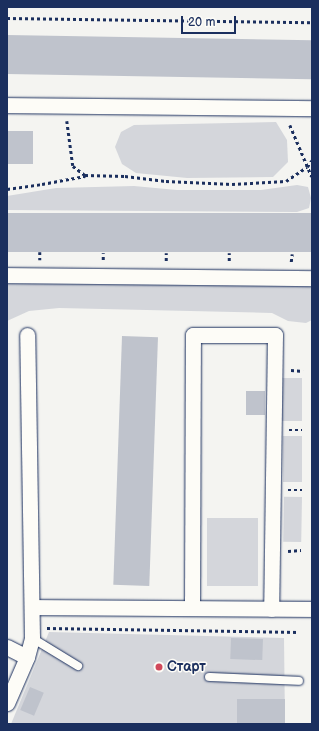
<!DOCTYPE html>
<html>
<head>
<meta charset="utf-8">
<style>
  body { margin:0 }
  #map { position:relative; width:319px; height:731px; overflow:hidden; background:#f4f4f1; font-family:"Balsamiq Sans",sans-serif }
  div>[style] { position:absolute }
  .green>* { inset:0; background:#d4d6db; transform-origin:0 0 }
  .building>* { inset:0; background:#bfc3cc; transform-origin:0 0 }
  .path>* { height:2.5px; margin-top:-1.25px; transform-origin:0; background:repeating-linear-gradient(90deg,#1b2f5e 0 3px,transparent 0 6px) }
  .roads { filter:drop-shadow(0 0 1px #1b2f5e) drop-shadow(0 0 1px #1b2f5e) }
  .lane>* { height:8px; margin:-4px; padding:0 4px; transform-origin:4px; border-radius:4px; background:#fdfcf7 }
  .street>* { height:15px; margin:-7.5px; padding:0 7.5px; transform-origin:7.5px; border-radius:7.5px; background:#fdfcf7 }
  .dots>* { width:11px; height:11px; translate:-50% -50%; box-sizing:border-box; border:2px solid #fdfcf7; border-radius:50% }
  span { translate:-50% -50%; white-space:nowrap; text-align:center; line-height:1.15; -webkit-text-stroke:3px #fdfcf7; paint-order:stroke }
  .poi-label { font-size:14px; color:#1b2f5e; font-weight:700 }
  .left { translate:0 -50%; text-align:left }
  .frame { position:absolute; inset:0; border:8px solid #1b2f5e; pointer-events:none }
  .scale { position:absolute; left:181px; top:16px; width:55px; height:18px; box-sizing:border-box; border:2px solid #1b2f5e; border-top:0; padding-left:5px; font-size:12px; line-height:14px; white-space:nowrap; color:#1b2f5e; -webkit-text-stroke:3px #fdfcf7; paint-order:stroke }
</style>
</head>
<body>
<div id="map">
  <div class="green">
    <i style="clip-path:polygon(276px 122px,287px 140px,288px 162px,273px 177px,187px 178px,136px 173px,122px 164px,115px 147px,121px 132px,134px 125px)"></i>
    <i style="clip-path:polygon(297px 185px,308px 187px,311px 198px,309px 208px,297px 212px,7px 210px,7px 196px,56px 188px,134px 186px,177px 190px,261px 190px)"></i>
    <i style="clip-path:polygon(7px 284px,300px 284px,312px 287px,312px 320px,306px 323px,288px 321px,272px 313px,59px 308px,29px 311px,7px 321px)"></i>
    <i style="left:282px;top:378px;width:20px;height:43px"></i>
    <i style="left:283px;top:436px;width:19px;height:46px"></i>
    <i style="left:302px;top:497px;width:45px;height:18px;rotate:91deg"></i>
    <i style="left:258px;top:518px;width:68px;height:51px;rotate:90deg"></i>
    <i style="clip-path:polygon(49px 632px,284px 638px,285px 724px,11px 724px)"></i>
  </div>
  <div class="building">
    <i style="left:7px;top:35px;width:305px;height:39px;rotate:1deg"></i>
    <i style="left:7px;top:131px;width:26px;height:33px"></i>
    <i style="left:7px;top:213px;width:305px;height:39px"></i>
    <i style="left:122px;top:336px;width:36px;height:249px;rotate:2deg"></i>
    <i style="left:246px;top:391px;width:19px;height:24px"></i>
    <i style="left:231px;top:638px;width:32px;height:21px;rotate:2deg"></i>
    <i style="left:30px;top:687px;width:15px;height:25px;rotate:23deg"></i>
    <i style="left:285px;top:699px;width:25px;height:48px;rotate:90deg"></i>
  </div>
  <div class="path">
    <i style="left:7px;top:18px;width:305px;rotate:0.8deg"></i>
    <i style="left:67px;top:121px;width:45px;rotate:82.4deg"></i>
    <i style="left:73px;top:166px;width:15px;rotate:37deg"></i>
    <i style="left:85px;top:175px;width:40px;rotate:1.4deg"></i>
    <i style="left:125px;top:176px;width:41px;rotate:7deg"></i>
    <i style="left:166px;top:181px;width:66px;rotate:2.6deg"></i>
    <i style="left:232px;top:184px;width:54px;rotate:-3.2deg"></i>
    <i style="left:286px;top:181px;width:25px;rotate:-34deg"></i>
    <i style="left:307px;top:167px;width:9px;rotate:-54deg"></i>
    <i style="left:290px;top:125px;width:56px;rotate:67.1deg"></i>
    <i style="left:7px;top:189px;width:35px;rotate:-8deg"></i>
    <i style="left:42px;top:184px;width:44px;rotate:-10.5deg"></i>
    <i style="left:40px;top:252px;width:8px;rotate:90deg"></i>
    <i style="left:103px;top:260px;width:7px;rotate:-90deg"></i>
    <i style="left:166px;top:261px;width:8px;rotate:-90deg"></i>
    <i style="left:229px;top:261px;width:8px;rotate:-90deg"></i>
    <i style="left:291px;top:262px;width:8px;rotate:-83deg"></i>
    <i style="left:291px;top:370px;width:12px;rotate:5deg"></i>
    <i style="left:289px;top:430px;width:13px"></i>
    <i style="left:288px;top:490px;width:14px"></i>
    <i style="left:288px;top:551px;width:13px;rotate:-4deg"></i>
    <i style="left:47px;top:628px;width:252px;rotate:0.9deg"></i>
  </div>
  <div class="roads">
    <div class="lane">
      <i style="left:32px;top:638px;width:54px;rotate:31.3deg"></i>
      <i style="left:209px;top:677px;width:90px;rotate:2.5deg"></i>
    </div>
    <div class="street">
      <i style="left:7px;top:105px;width:305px;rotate:0.6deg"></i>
      <i style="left:7px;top:275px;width:305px;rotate:0.6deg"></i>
      <i style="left:32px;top:607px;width:280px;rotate:0.4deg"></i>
      <i style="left:192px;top:608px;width:273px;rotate:-89.8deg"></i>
      <i style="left:193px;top:335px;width:82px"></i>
      <i style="left:275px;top:335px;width:274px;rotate:90.8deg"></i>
      <i style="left:7px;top:647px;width:22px;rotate:27deg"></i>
      <i style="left:7px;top:703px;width:50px;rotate:-66.5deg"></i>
      <i style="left:27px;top:657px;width:20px;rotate:-75deg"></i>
      <i style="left:32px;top:638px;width:303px;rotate:-90.9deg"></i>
    </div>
  </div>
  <div class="dots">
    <i style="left:159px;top:667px;background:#d1495b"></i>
  </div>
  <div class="poi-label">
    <span class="left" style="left:167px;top:667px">Старт</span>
  </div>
  <div class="frame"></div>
  <div class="scale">20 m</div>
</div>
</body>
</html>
